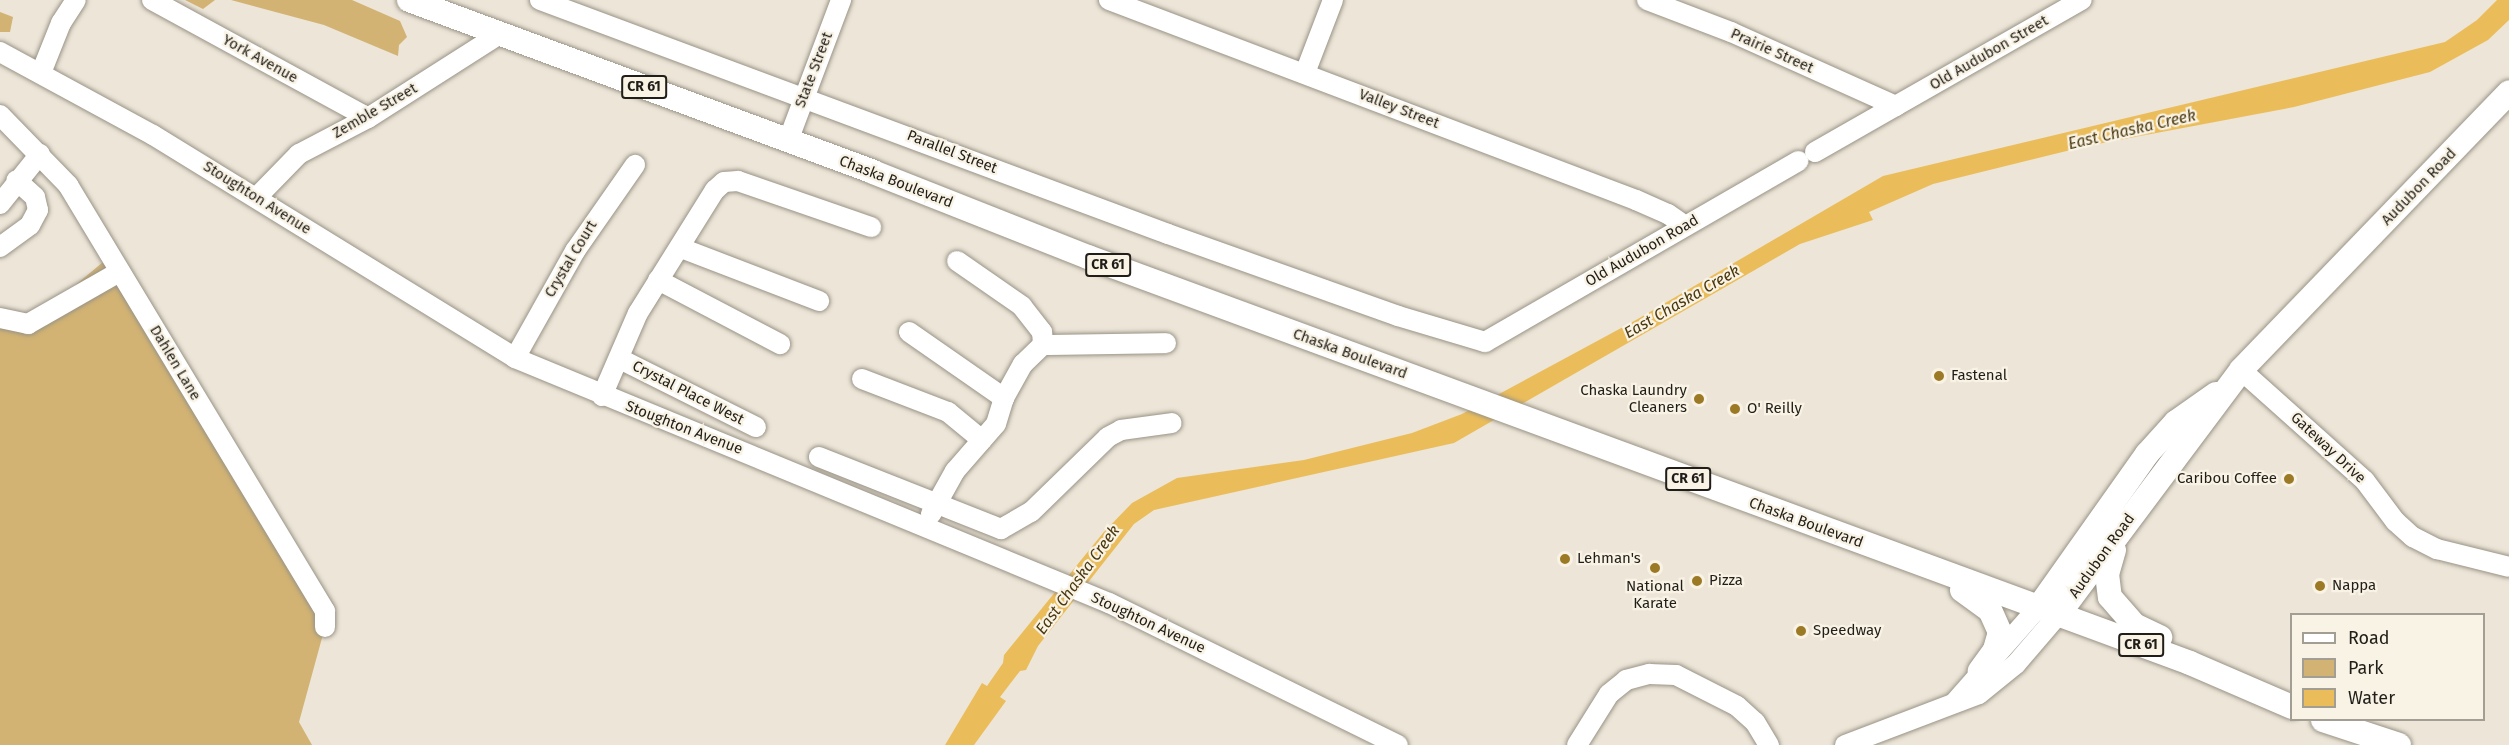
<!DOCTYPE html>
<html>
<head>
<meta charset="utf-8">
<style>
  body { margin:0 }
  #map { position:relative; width:2509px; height:745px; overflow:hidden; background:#ece5d8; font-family:"Fira Sans",sans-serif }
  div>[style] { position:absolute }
  .green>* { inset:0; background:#d2b373 }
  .water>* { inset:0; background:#ebbd5a }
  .roads { filter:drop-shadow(0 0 2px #999386) drop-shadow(0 0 2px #999386) }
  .minor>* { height:20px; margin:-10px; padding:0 10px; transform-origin:10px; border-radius:10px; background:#fff }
  .major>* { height:24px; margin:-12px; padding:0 12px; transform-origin:12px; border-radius:12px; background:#fff }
  .dots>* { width:16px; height:16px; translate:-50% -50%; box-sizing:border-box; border:3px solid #f9f3e5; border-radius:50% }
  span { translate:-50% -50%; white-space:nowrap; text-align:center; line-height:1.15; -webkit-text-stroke:4.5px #f9f3e5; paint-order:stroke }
  .shield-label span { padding:2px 4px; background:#f9f3e5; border:2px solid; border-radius:4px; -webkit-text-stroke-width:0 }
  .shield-label { font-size:14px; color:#211e19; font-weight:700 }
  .street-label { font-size:15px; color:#211e19 }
  .poi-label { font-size:15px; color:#211e19 }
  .left { translate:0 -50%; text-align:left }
  .right { translate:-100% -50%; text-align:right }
  .water-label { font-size:16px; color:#4b390e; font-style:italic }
  .legend { position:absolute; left:2290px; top:613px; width:195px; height:108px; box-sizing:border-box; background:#f9f3e5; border:2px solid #a39e93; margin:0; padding:8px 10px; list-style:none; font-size:18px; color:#211e19 }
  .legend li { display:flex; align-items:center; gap:12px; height:30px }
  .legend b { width:30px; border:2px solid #a39e93 }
</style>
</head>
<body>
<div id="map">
  <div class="green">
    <i style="clip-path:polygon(185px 0,215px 0,203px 9px)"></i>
    <i style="clip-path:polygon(231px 0,352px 0,400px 21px,407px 37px,399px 45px,398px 56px,324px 25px)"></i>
    <i style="clip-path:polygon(0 12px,13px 17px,10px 32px,0 32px)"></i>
    <i style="clip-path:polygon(109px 257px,325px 627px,299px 722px,312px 745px,0 745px,0 315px,29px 324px)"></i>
  </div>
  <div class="water">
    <i style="clip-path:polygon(2497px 0,2509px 0,2509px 20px,2488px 40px,2430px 72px,2294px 107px,2087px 146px,1933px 184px,1869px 212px,1873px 220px,1800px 244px,1454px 443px,1154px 510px,1134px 524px,1038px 646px,1026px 670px,1020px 671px,1000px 697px,1006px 701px,974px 745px,945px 745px,982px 683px,987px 686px,1003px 663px,1004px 655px,1103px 533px,1132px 503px,1177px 478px,1304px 460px,1412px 433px,1462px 414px,1636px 320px,1883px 176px,2445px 42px,2477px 20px)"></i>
  </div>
  <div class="roads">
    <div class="minor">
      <i style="left:152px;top:0;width:246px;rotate:28.6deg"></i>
      <i style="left:540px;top:0;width:670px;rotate:20.44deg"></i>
      <i style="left:1168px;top:234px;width:244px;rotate:19.6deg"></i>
      <i style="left:1398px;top:316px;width:91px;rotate:16.6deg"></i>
      <i style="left:1485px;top:342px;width:362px;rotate:-30deg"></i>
      <i style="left:1109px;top:0;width:564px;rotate:20.78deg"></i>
      <i style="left:1636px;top:200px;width:35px;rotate:24deg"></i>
      <i style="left:1668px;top:214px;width:21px;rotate:35deg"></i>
      <i style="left:1647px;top:0;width:90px;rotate:20.9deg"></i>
      <i style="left:1731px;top:32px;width:181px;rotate:24.2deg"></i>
      <i style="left:0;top:52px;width:174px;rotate:28.5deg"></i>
      <i style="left:153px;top:135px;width:425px;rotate:31.6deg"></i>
      <i style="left:515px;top:358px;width:643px;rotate:22.41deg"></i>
      <i style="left:1109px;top:603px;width:322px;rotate:26.2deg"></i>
      <i style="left:41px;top:73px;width:54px;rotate:-68.2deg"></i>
      <i style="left:61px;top:23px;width:27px;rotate:-57deg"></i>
      <i style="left:1305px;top:73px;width:78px;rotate:-69deg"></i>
      <i style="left:0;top:115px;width:98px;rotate:45.8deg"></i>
      <i style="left:68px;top:185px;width:498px;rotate:58.9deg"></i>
      <i style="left:325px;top:611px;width:16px;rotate:90deg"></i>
      <i style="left:788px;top:141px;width:151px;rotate:-69.4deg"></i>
      <i style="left:1815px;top:152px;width:307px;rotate:-29.7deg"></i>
      <i style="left:257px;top:197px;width:60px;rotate:-45.7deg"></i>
      <i style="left:299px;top:154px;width:78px;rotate:-27.6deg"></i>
      <i style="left:368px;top:118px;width:156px;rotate:-32.5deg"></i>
      <i style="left:0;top:204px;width:64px;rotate:-51.3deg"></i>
      <i style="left:0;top:247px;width:37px;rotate:-36deg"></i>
      <i style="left:30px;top:225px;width:17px;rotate:-62deg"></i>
      <i style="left:38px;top:210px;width:13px;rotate:-103deg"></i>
      <i style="left:35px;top:197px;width:25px;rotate:-138deg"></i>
      <i style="left:681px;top:248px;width:148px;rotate:21deg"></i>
      <i style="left:658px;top:280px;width:138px;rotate:27.7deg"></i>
      <i style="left:0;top:318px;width:29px;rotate:12deg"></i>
      <i style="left:28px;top:324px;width:105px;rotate:-29.7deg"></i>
      <i style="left:909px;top:332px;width:116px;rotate:34.8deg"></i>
      <i style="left:1043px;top:345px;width:123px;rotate:-0.9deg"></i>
      <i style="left:515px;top:358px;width:123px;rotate:-60.7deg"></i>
      <i style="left:575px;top:251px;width:105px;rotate:-55.1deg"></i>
      <i style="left:620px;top:359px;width:152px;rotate:26.6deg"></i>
      <i style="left:2241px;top:370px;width:166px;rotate:41.8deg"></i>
      <i style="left:2365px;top:481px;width:50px;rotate:53.1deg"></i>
      <i style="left:2395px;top:521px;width:24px;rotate:42deg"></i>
      <i style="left:2413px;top:537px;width:27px;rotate:27deg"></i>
      <i style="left:2437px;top:549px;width:74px;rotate:14deg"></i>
      <i style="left:862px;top:379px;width:92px;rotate:21deg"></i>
      <i style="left:948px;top:412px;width:44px;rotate:39.5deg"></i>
      <i style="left:602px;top:396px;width:90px;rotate:-66.6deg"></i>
      <i style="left:638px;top:313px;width:145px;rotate:-58deg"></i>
      <i style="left:715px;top:190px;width:12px;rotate:-42deg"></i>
      <i style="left:724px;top:182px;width:14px;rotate:-4deg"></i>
      <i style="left:738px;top:181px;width:141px;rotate:19.1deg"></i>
      <i style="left:819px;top:457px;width:196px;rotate:21.6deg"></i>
      <i style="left:1001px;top:529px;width:34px;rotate:-30deg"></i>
      <i style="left:1031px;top:512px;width:107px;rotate:-44.2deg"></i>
      <i style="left:1108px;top:437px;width:15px;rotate:-28deg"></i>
      <i style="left:1121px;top:430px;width:51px;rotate:-7.8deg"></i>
      <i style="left:931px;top:514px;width:49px;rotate:-60.8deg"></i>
      <i style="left:955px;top:471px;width:62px;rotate:-48.9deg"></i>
      <i style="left:996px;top:424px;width:27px;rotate:-73deg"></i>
      <i style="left:1004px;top:398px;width:39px;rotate:-61deg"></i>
      <i style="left:1023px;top:364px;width:28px;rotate:-44deg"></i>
      <i style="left:1043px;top:345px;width:13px;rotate:-94deg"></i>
      <i style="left:1042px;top:332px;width:33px;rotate:-128deg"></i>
      <i style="left:1022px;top:306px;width:79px;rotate:-145.3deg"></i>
      <i style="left:1955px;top:702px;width:125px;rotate:-48.6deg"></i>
      <i style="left:1577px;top:745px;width:60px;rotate:-57.9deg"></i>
      <i style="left:1609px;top:694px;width:22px;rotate:-39deg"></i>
      <i style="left:1626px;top:680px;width:24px;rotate:-15deg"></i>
      <i style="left:1649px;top:674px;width:27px;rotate:2deg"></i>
      <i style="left:1676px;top:675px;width:68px;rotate:26.9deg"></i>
      <i style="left:1737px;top:706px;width:24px;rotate:42deg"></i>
      <i style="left:1755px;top:722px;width:27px;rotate:59deg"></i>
      <i style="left:1845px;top:745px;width:143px;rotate:-20.8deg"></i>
      <i style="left:1979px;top:694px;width:48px;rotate:-39deg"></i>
      <i style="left:2016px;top:664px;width:65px;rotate:-49.4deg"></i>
    </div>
    <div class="major">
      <i style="left:409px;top:0;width:495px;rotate:20.3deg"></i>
      <i style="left:873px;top:172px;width:231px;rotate:21.6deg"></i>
      <i style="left:1088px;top:257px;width:1174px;rotate:20.22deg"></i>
      <i style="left:2190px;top:663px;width:111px;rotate:23.3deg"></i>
      <i style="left:2114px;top:550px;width:25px;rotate:106deg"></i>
      <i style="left:2107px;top:574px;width:23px;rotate:83deg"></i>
      <i style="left:2110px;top:597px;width:37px;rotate:49deg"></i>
      <i style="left:2134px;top:625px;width:29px;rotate:25deg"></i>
      <i style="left:1962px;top:590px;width:34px;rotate:36deg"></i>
      <i style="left:1990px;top:610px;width:24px;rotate:66deg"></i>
      <i style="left:2000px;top:632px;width:19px;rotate:106deg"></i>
      <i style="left:1995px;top:650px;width:26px;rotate:126deg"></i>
      <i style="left:2038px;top:608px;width:189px;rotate:-54.7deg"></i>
      <i style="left:2147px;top:454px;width:43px;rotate:-47.8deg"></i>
      <i style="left:2176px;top:422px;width:49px;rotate:-35deg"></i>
      <i style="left:2058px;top:615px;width:306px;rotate:-53.2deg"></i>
      <i style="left:2241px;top:370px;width:386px;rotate:-46deg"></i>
      <i style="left:2323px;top:720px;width:80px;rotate:18.2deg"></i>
    </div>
  </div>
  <div class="dots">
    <i style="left:1939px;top:376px;background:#9c7924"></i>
    <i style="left:1699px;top:399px;background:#9c7924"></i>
    <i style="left:1735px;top:409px;background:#9c7924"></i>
    <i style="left:2289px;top:479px;background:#9c7924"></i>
    <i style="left:1565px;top:559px;background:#9c7924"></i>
    <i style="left:1655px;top:568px;background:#9c7924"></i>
    <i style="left:1697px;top:581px;background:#9c7924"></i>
    <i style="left:2320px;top:586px;background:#9c7924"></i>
    <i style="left:1801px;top:631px;background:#9c7924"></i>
  </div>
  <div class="shield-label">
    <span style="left:644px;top:87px">CR 61</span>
    <span style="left:1108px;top:265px">CR 61</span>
    <span style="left:1688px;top:479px">CR 61</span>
    <span style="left:2141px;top:645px">CR 61</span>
  </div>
  <div class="street-label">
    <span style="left:1772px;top:51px;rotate:24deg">Prairie Street</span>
    <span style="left:1989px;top:53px;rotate:-30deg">Old Audubon Street</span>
    <span style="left:260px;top:59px;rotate:29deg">York Avenue</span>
    <span style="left:814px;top:70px;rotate:-69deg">State Street</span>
    <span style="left:1399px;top:109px;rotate:21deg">Valley Street</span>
    <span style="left:375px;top:111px;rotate:-30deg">Zemble Street</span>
    <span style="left:952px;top:152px;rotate:21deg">Parallel Street</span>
    <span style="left:896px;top:182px;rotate:21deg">Chaska Boulevard</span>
    <span style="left:2419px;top:187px;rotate:-46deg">Audubon Road</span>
    <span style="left:257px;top:198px;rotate:32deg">Stoughton Avenue</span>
    <span style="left:1642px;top:251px;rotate:-30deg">Old Audubon Road</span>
    <span style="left:571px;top:259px;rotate:-59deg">Crystal Court</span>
    <span style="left:1350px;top:354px;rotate:20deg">Chaska Boulevard</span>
    <span style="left:175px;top:363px;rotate:59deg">Dahlen Lane</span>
    <span style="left:688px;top:393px;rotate:27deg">Crystal Place West</span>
    <span style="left:684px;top:428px;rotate:21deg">Stoughton Avenue</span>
    <span style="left:2328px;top:448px;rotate:43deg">Gateway Drive</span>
    <span style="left:1806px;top:523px;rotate:20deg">Chaska Boulevard</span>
    <span style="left:2102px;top:556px;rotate:-54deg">Audubon Road</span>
    <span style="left:1148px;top:623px;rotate:25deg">Stoughton Avenue</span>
  </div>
  <div class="poi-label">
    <span class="left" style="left:1951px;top:376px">Fastenal</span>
    <span class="right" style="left:1687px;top:399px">Chaska Laundry<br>Cleaners</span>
    <span class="left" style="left:1747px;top:409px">O' Reilly</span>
    <span class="right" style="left:2277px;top:479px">Caribou Coffee</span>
    <span class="left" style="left:1577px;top:559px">Lehman's</span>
    <span class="left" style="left:1709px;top:581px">Pizza</span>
    <span style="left:1655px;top:595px">National<br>Karate</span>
    <span class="left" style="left:2332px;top:586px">Nappa</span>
    <span class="left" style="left:1813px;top:631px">Speedway</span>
  </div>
  <div class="water-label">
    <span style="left:2132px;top:130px;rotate:-13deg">East Chaska Creek</span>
    <span style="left:1682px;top:302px;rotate:-30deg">East Chaska Creek</span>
    <span style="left:1078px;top:580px;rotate:-54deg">East Chaska Creek</span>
  </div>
  <ul class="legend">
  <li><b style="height:8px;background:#fff"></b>Road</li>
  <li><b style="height:16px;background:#d2b373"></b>Park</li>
  <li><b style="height:16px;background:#ebbd5a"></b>Water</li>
  </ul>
</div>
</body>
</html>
